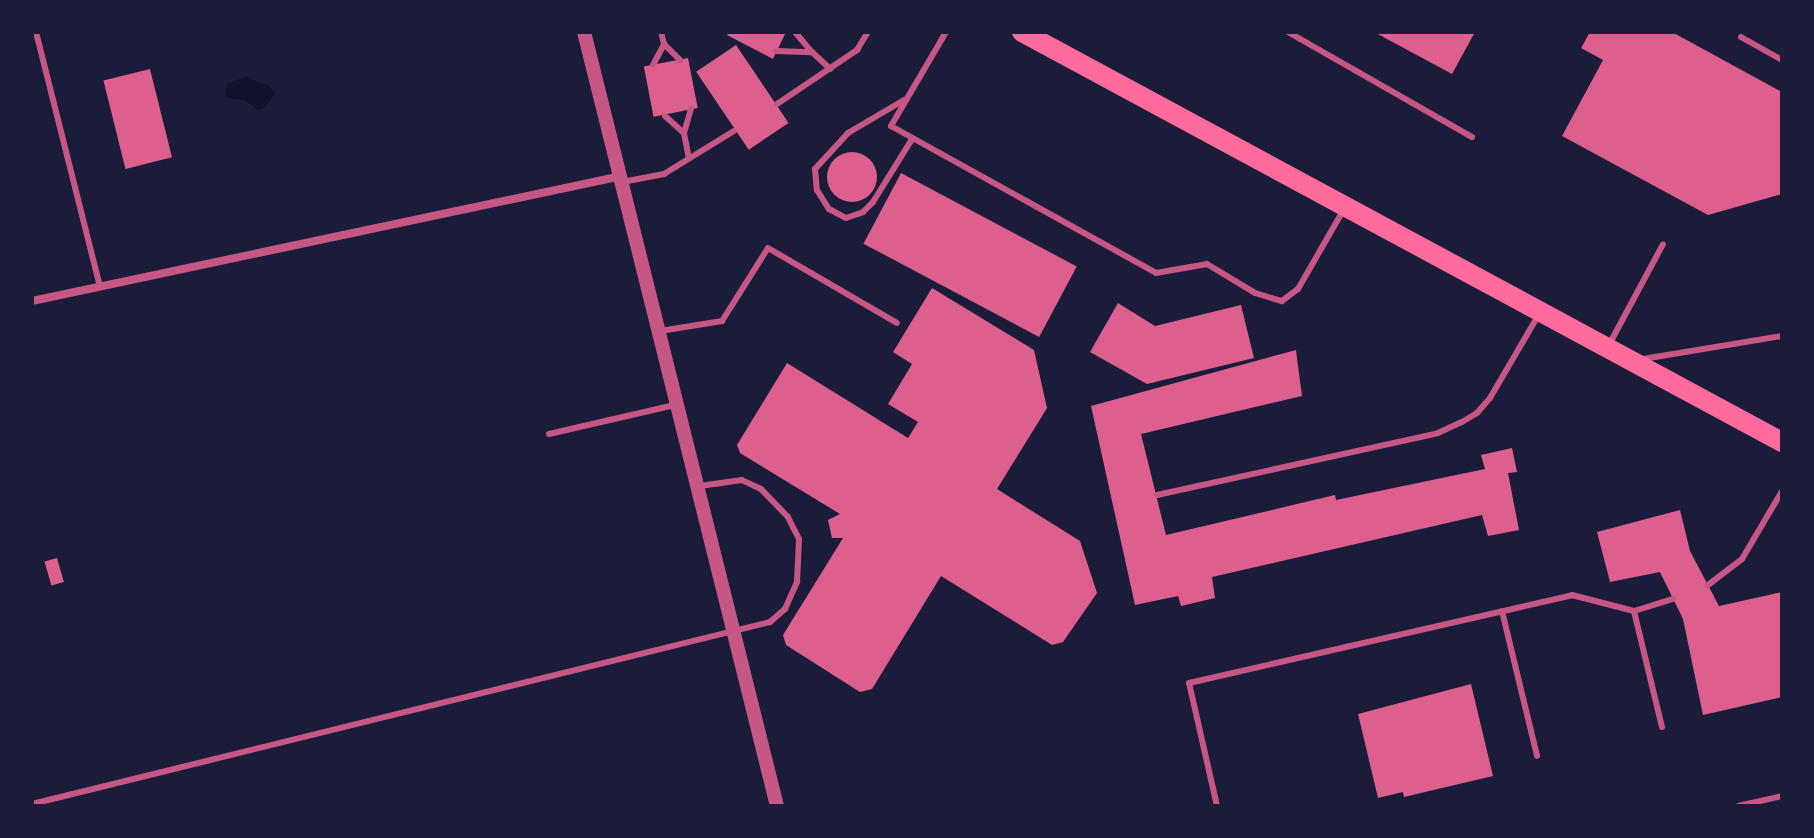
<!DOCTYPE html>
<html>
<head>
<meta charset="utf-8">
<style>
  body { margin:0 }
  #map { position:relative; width:1814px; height:838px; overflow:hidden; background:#1b1b3a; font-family:"PT Sans Narrow",sans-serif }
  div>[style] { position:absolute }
  .water>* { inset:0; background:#12122b }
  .building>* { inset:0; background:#dd5f8e; transform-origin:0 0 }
  .round { border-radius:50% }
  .service>* { height:6px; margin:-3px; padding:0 3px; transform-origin:3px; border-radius:3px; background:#c65784 }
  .minor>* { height:8px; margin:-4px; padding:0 4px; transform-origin:4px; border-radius:4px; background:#c65784 }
  .tertiary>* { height:14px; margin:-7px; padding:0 7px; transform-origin:7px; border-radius:7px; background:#c65784 }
  .primary>* { height:20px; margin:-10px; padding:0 10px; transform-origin:10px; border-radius:10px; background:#ff6b9d }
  span { translate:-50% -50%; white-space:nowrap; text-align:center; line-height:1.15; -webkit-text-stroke:8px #1b1b3a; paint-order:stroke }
  .frame { position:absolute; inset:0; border:34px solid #1b1b3a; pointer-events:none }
</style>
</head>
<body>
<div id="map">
  <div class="water">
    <i style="clip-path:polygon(246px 77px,269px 86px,275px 94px,264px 108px,258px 110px,245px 100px,228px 98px,225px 94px,228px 83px)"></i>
  </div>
  <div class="building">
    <i style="clip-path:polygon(729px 32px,786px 32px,773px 59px,727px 35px)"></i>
    <i style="clip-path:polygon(1374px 32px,1475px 32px,1452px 74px)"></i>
    <i style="clip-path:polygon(1590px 32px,1672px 32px,1782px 92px,1782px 194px,1708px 215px,1562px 136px,1603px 60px,1581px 48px)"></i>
    <i style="left:736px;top:45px;width:94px;height:48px;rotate:56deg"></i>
    <i style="left:688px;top:58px;width:51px;height:45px;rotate:79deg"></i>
    <i style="left:150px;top:69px;width:91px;height:48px;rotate:76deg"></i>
    <i class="round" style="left:827px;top:152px;width:50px;height:50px"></i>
    <i style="left:901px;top:173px;width:199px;height:80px;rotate:28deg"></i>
    <i style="clip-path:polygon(932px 288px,1034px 350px,1047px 408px,997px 489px,1080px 541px,1097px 593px,1063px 642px,1052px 645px,941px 576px,872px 689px,860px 692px,786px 645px,783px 635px,843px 538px,832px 538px,828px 520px,840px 514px,740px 453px,737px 445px,787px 363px,908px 438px,918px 422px,888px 404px,912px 364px,893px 352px)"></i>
    <i style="clip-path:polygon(1118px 303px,1155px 326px,1241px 305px,1254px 358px,1147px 384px,1090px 352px)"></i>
    <i style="clip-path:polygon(1296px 350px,1302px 396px,1141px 434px,1166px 535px,1335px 495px,1336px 500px,1485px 469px,1481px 455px,1512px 448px,1517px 472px,1508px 473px,1519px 530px,1488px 536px,1482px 515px,1212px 577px,1215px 598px,1181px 606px,1178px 596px,1135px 605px,1091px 406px)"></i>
    <i style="clip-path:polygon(1680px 510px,1690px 551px,1719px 606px,1782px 592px,1782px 697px,1703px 715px,1683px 619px,1660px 572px,1610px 582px,1597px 532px)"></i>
    <i style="left:57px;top:558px;width:25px;height:13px;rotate:74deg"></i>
    <i style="clip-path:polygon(1471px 684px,1493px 776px,1404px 797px,1403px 792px,1378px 798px,1358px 714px)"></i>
  </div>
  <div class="service">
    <i style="left:36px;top:32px;width:263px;rotate:75.9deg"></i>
    <i style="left:795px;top:32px;width:26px;rotate:50deg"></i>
    <i style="left:946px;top:32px;width:109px;rotate:120.3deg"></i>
    <i style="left:891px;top:126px;width:303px;rotate:29deg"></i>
    <i style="left:1156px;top:273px;width:52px;rotate:-10deg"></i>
    <i style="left:1207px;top:264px;width:56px;rotate:31.1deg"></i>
    <i style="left:1255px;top:293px;width:28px;rotate:17deg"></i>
    <i style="left:1282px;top:301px;width:20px;rotate:-37deg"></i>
    <i style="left:1298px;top:289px;width:92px;rotate:-60.1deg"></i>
    <i style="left:1288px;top:32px;width:212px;rotate:29.7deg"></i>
    <i style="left:1741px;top:37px;width:47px;rotate:29.3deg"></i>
    <i style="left:664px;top:44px;width:23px;rotate:45deg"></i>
    <i style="left:776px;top:51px;width:36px;rotate:2deg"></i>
    <i style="left:812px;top:52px;width:25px;rotate:43deg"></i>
    <i style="left:653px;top:65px;width:24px;rotate:-62deg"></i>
    <i style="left:664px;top:44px;width:12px;rotate:-104deg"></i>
    <i style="left:904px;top:100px;width:65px;rotate:149.5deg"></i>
    <i style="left:848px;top:133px;width:49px;rotate:132.5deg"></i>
    <i style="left:815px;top:169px;width:21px;rotate:85deg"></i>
    <i style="left:817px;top:190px;width:22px;rotate:58deg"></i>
    <i style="left:829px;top:209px;width:19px;rotate:28deg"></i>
    <i style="left:846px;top:218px;width:18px;rotate:-19deg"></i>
    <i style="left:863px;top:212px;width:14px;rotate:-45deg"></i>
    <i style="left:873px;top:202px;width:74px;rotate:-58.2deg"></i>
    <i style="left:777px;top:104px;width:97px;rotate:-34deg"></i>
    <i style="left:857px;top:50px;width:21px;rotate:-59deg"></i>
    <i style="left:665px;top:116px;width:25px;rotate:42deg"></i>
    <i style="left:684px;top:133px;width:26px;rotate:79deg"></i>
    <i style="left:684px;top:133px;width:25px;rotate:-74deg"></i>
    <i style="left:622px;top:182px;width:43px;rotate:-10.8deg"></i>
    <i style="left:664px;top:174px;width:82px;rotate:-31.6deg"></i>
    <i style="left:660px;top:331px;width:63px;rotate:-9.2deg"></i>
    <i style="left:722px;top:321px;width:86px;rotate:-57.8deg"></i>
    <i style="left:768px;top:248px;width:149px;rotate:30.2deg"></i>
    <i style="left:1610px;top:343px;width:112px;rotate:-61.8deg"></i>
    <i style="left:1643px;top:359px;width:141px;rotate:-9.4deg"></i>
    <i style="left:549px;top:434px;width:129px;rotate:-13deg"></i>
    <i style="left:1157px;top:495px;width:288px;rotate:-12.4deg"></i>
    <i style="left:1438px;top:433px;width:26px;rotate:-25deg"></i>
    <i style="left:1462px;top:422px;width:17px;rotate:-31deg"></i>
    <i style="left:1477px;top:413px;width:20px;rotate:-49deg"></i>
    <i style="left:1490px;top:398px;width:97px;rotate:-59.7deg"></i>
    <i style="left:1708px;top:585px;width:43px;rotate:-37.4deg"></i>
    <i style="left:1742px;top:559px;width:79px;rotate:-59.5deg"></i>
    <i style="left:1502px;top:611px;width:149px;rotate:76.4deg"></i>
    <i style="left:1662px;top:727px;width:119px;rotate:-103.6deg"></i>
    <i style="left:1634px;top:611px;width:41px;rotate:-17.1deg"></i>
    <i style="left:32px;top:804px;width:760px;rotate:-13.85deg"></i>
    <i style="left:770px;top:622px;width:20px;rotate:-41deg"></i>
    <i style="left:785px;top:609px;width:30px;rotate:-66deg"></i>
    <i style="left:797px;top:582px;width:43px;rotate:-87.3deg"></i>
    <i style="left:799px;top:539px;width:25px;rotate:-117deg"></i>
    <i style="left:788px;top:517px;width:39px;rotate:-134deg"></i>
    <i style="left:761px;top:489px;width:21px;rotate:-155deg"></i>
    <i style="left:742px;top:480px;width:43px;rotate:172.1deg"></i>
    <i style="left:1217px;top:806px;width:126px;rotate:-102.8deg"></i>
    <i style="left:1189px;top:683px;width:393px;rotate:-12.9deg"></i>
    <i style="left:1572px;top:595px;width:64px;rotate:14.5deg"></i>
    <i style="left:1738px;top:806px;width:45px;rotate:-12.8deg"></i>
  </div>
  <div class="minor">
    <i style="left:32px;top:301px;width:598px;rotate:-11.97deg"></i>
  </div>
  <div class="tertiary">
    <i style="left:584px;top:32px;width:798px;rotate:76deg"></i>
  </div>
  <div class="primary">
    <i style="left:1022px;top:32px;width:864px;rotate:28.35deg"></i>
  </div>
  <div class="frame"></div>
</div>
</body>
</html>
